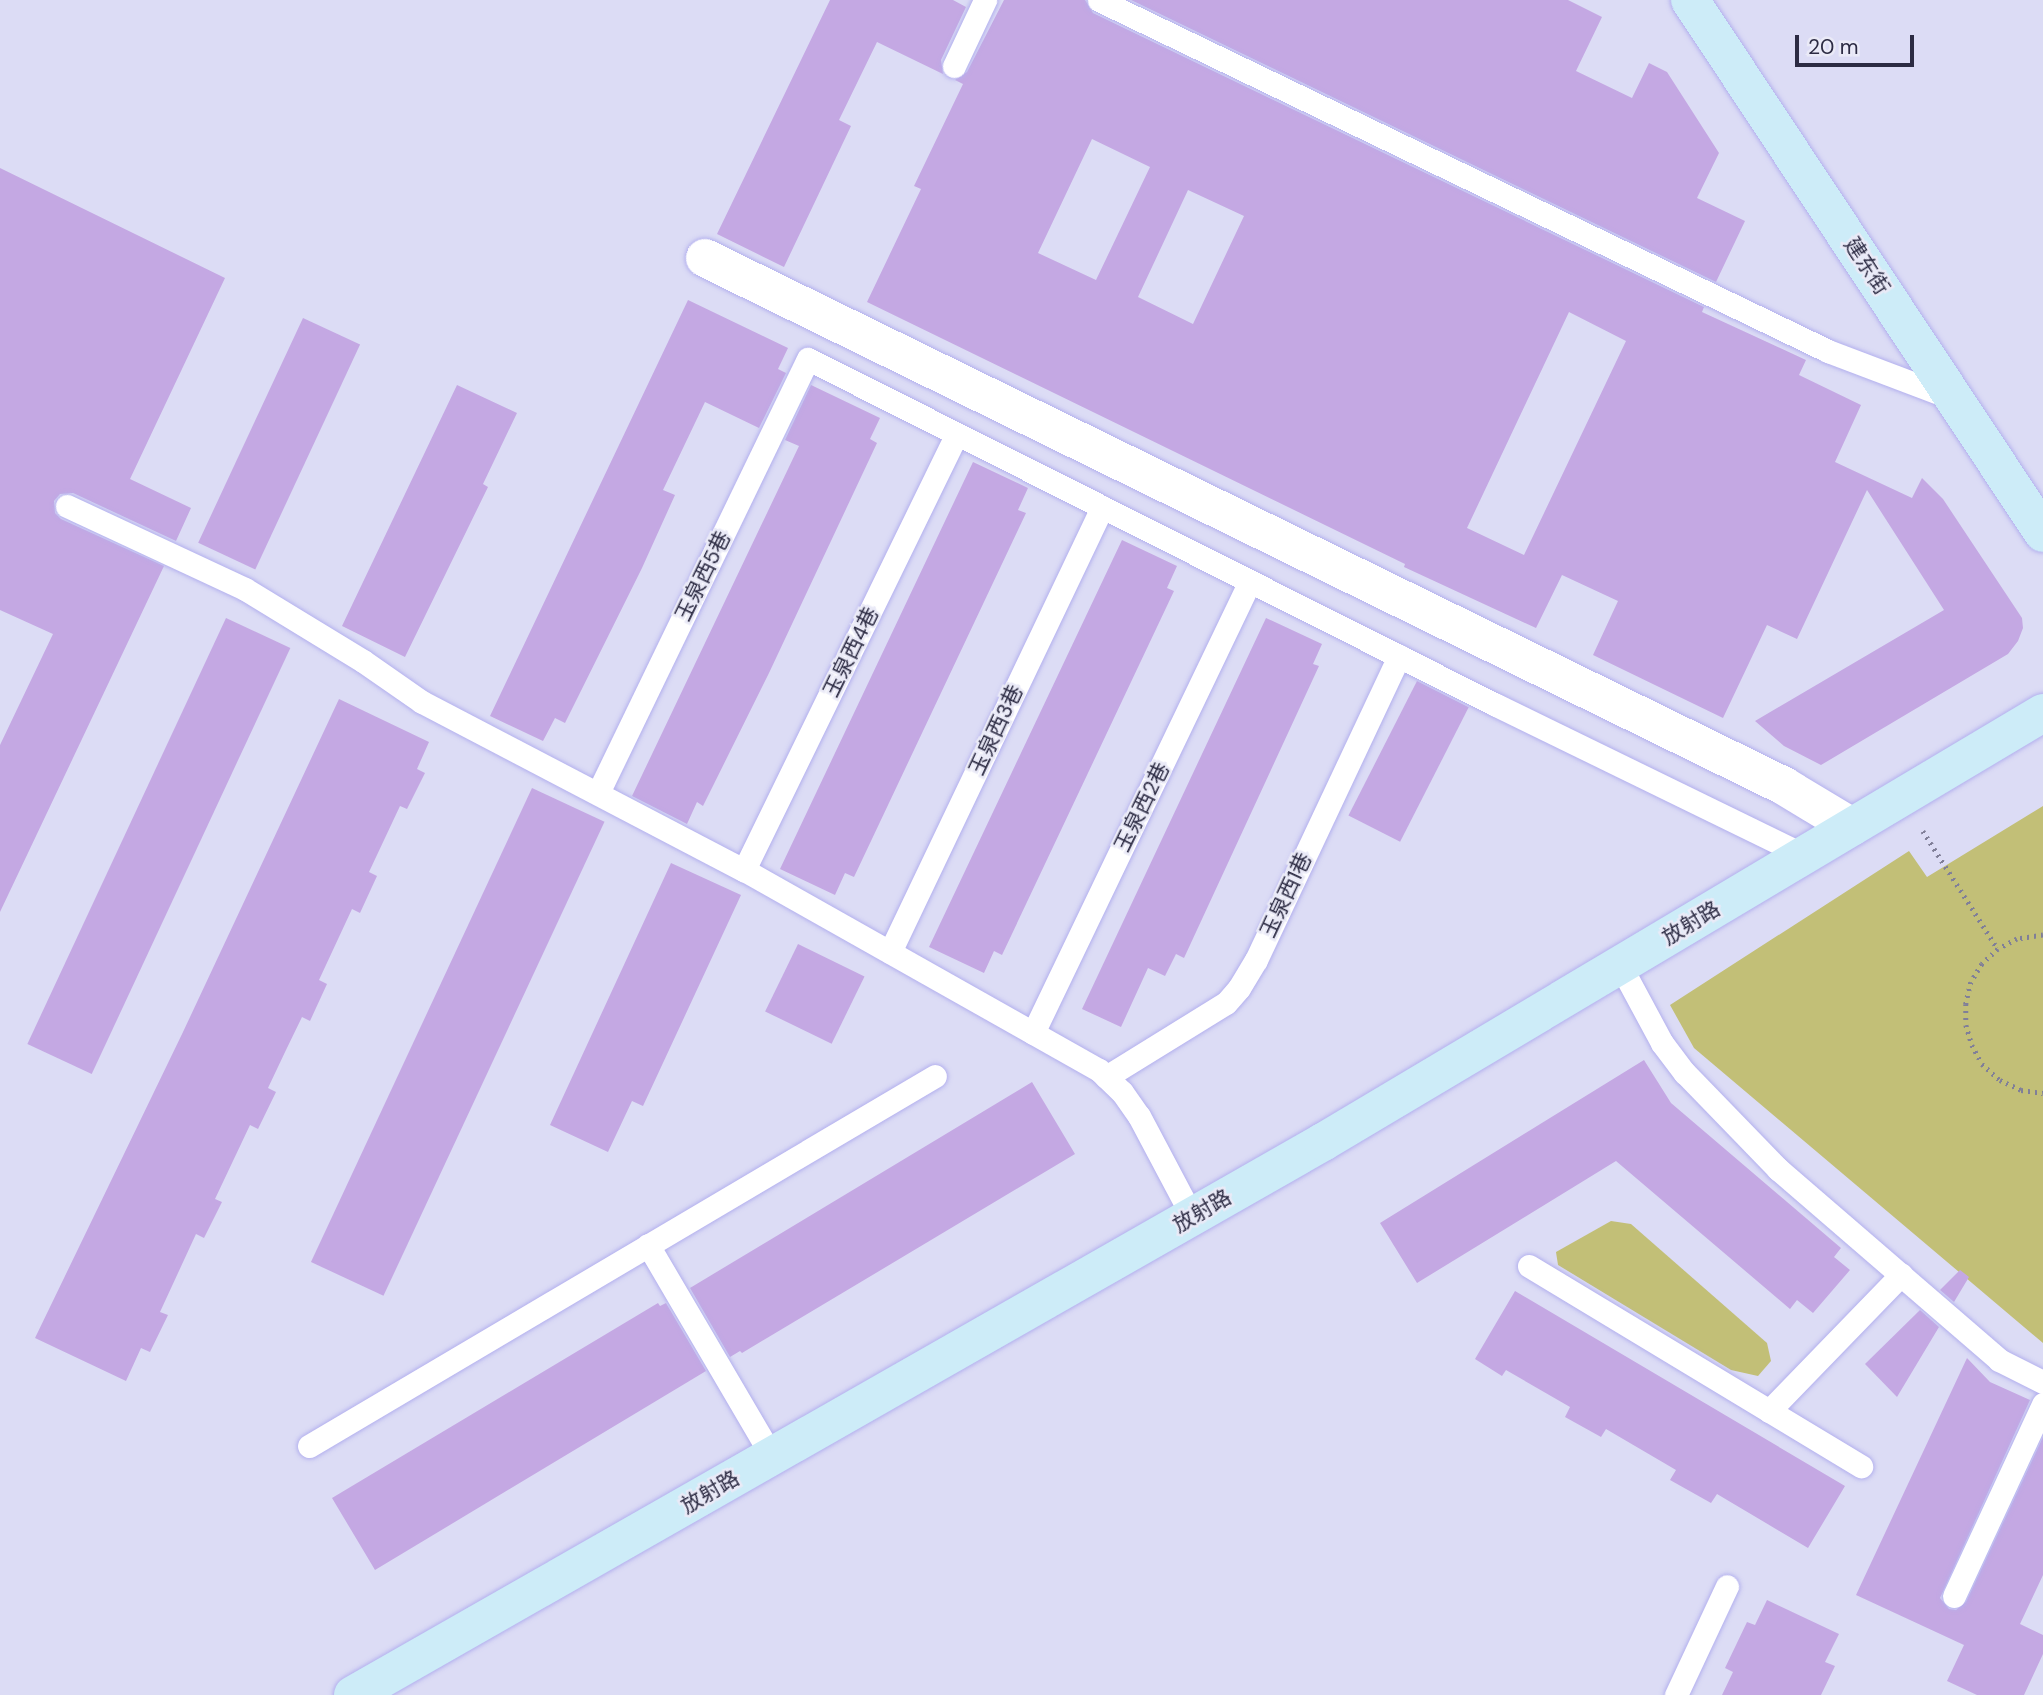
<!DOCTYPE html>
<html>
<head>
<meta charset="utf-8">
<style>
  body { margin:0 }
  #map { position:relative; width:2043px; height:1695px; overflow:hidden; background:#dcdcf5; font-family:"DM Sans","Noto Sans SC",sans-serif }
  div>[style] { position:absolute }
  .green>* { inset:0; background:#c2bf77 }
  .building>* { inset:0; background:#c4a8e3; transform-origin:0 0 }
  .path>* { height:4.5px; margin-top:-2.25px; transform-origin:0; background:repeating-linear-gradient(90deg,#807f98 0 2px,transparent 0 7px) }
  .roads { filter:drop-shadow(0 0 2px #b3b0ee) drop-shadow(0 0 2px #b3b0ee) }
  .lane>* { height:23px; margin:-11.5px; padding:0 11.5px; transform-origin:11.5px; border-radius:11.5px; background:#fff }
  .street>* { height:38px; margin:-19px; padding:0 19px; transform-origin:19px; border-radius:19px; background:#fff }
  .secondary>* { height:38px; margin:-19px; padding:0 19px; transform-origin:19px; border-radius:19px; background:#cdecf8 }
  span { translate:-50% -50%; white-space:nowrap; text-align:center; line-height:1.15; -webkit-text-stroke:5px #eaeaf7; paint-order:stroke }
  .street-label { font-size:21px; color:#2c2b43 }
  .scale { position:absolute; left:1795px; top:35px; width:119px; height:32px; box-sizing:border-box; border:4px solid #2c2b43; border-top:0; padding-left:9px; font-size:21px; line-height:24px; white-space:nowrap; color:#2c2b43; -webkit-text-stroke:5px #eaeaf7; paint-order:stroke }
</style>
</head>
<body>
<div id="map">
  <div class="green">
    <i style="clip-path:polygon(2043px 806px,2043px 1343px,1694px 1048px,1670px 1005px,1909px 851px,1927px 877px)"></i>
    <i style="clip-path:polygon(1611px 1221px,1631px 1224px,1767px 1343px,1771px 1361px,1758px 1376px,1731px 1370px,1558px 1265px,1556px 1252px)"></i>
  </div>
  <div class="building">
    <i style="clip-path:polygon(830px 0,953px 0,966px 7px,941px 60px,943px 74px,877px 42px,839px 120px,851px 126px,784px 267px,717px 234px)"></i>
    <i style="clip-path:polygon(evenodd,1004px 0,1085px 0,1093px 13px,1704px 307px,1702px 312px,1806px 360px,1799px 375px,1861px 405px,1835px 462px,1912px 498px,1922px 478px,1943px 499px,2022px 618px,2023px 628px,2018px 641px,2008px 654px,1821px 765px,1784px 746px,1755px 721px,1944px 610px,1867px 490px,1797px 639px,1767px 625px,1723px 718px,1593px 655px,1618px 601px,1562px 575px,1536px 628px,1404px 567px,1405px 564px,867px 302px,921px 189px,914px 186px,963px 84px,955px 80px,967px 72px,1004px 0,1092px 139px,1150px 167px,1096px 280px,1038px 253px,1092px 139px,1004px 0,1188px 190px,1244px 216px,1193px 324px,1138px 297px,1188px 190px,1004px 0,1569px 312px,1626px 341px,1524px 555px,1467px 528px,1569px 312px)"></i>
    <i style="clip-path:polygon(1131px 0,1568px 0,1602px 17px,1576px 71px,1632px 98px,1649px 63px,1667px 72px,1719px 153px,1697px 198px,1745px 221px,1716px 282px)"></i>
    <i style="clip-path:polygon(0 168px,225px 278px,130px 479px,191px 508px,176px 541px,73px 493px,60px 494px,54px 501px,55px 513px,61px 519px,164px 566px,0 912px,0 745px,53px 634px,0 610px)"></i>
    <i style="clip-path:polygon(688px 300px,788px 348px,778px 369px,786px 373px,759px 428px,705px 402px,663px 490px,675px 495px,642px 568px,565px 723px,555px 718px,543px 741px,490px 716px)"></i>
    <i style="left:303px;top:318px;width:63px;height:248px;rotate:25deg"></i>
    <i style="clip-path:polygon(457px 385px,517px 413px,483px 484px,488px 487px,405px 657px,342px 626px)"></i>
    <i style="clip-path:polygon(811px 385px,880px 418px,870px 439px,877px 443px,769px 673px,703px 806px,697px 802px,687px 824px,632px 796px,799px 446px,785px 440px)"></i>
    <i style="clip-path:polygon(973px 462px,1028px 488px,1018px 510px,1026px 513px,854px 877px,845px 873px,835px 895px,780px 869px)"></i>
    <i style="clip-path:polygon(1122px 540px,1177px 566px,1167px 588px,1174px 591px,1002px 955px,994px 951px,984px 973px,929px 947px)"></i>
    <i style="left:226px;top:618px;width:71px;height:470px;rotate:25deg"></i>
    <i style="clip-path:polygon(1266px 618px,1322px 644px,1313px 664px,1319px 666px,1184px 958px,1176px 954px,1165px 976px,1148px 968px,1121px 1027px,1082px 1009px)"></i>
    <i style="left:1417px;top:681px;width:58px;height:151px;rotate:27deg"></i>
    <i style="clip-path:polygon(339px 699px,429px 742px,417px 769px,425px 773px,407px 809px,400px 806px,369px 872px,377px 876px,360px 913px,352px 909px,319px 980px,327px 984px,310px 1021px,302px 1017px,286px 1050px,268px 1088px,276px 1092px,258px 1129px,250px 1125px,215px 1199px,222px 1202px,204px 1238px,196px 1234px,160px 1312px,168px 1315px,150px 1352px,141px 1348px,126px 1381px,35px 1338px,183px 1032px)"></i>
    <i style="left:532px;top:788px;width:80px;height:523px;rotate:25deg"></i>
    <i style="clip-path:polygon(671px 863px,741px 895px,643px 1106px,632px 1101px,608px 1152px,550px 1125px)"></i>
    <i style="left:798px;top:944px;width:74px;height:75px;rotate:26deg"></i>
    <i style="clip-path:polygon(1644px 1060px,1671px 1103px,1841px 1248px,1834px 1257px,1850px 1270px,1813px 1313px,1797px 1300px,1790px 1309px,1616px 1161px,1417px 1283px,1380px 1223px)"></i>
    <i style="clip-path:polygon(1032px 1082px,1075px 1154px,742px 1353px,740px 1351px,730px 1357px,690px 1288px)"></i>
    <i style="clip-path:polygon(1960px 1270px,1969px 1277px,1954px 1302px,1940px 1290px)"></i>
    <i style="clip-path:polygon(1515px 1291px,1845px 1486px,1808px 1548px,1717px 1494px,1711px 1503px,1670px 1480px,1676px 1470px,1606px 1429px,1601px 1437px,1565px 1417px,1570px 1407px,1506px 1370px,1502px 1376px,1475px 1359px)"></i>
    <i style="clip-path:polygon(658px 1303px,660px 1306px,666px 1303px,706px 1371px,375px 1570px,332px 1498px)"></i>
    <i style="clip-path:polygon(1920px 1310px,1939px 1327px,1897px 1397px,1865px 1364px)"></i>
    <i style="clip-path:polygon(1967px 1358px,1990px 1382px,2030px 1400px,1940px 1598px,1949px 1609px,1956px 1610px,1966px 1602px,2043px 1437px,2043px 1575px,2020px 1624px,2043px 1635px,2043px 1654px,2024px 1695px,1977px 1695px,1947px 1681px,1964px 1645px,1856px 1595px)"></i>
    <i style="clip-path:polygon(1767px 1600px,1839px 1634px,1825px 1662px,1835px 1666px,1821px 1695px,1722px 1695px,1733px 1672px,1725px 1668px,1747px 1622px,1755px 1625px)"></i>
  </div>
  <div class="path">
    <i style="left:1923px;top:831px;width:140px;rotate:57.6deg"></i>
    <i style="left:2043px;top:935px;width:26px;rotate:171deg"></i>
    <i style="left:2017px;top:939px;width:21px;rotate:152deg"></i>
    <i style="left:1998px;top:949px;width:22px;rotate:137deg"></i>
    <i style="left:1982px;top:964px;width:21px;rotate:121deg"></i>
    <i style="left:1971px;top:982px;width:23px;rotate:103deg"></i>
    <i style="left:1966px;top:1004px;width:21px;rotate:90deg"></i>
    <i style="left:1966px;top:1025px;width:21px;rotate:73deg"></i>
    <i style="left:1972px;top:1045px;width:21px;rotate:62deg"></i>
    <i style="left:1982px;top:1064px;width:24px;rotate:42deg"></i>
    <i style="left:2000px;top:1080px;width:23px;rotate:25deg"></i>
    <i style="left:2021px;top:1090px;width:22px;rotate:8deg"></i>
  </div>
  <div class="roads">
    <div class="lane">
      <i style="left:1099px;top:0;width:809px;rotate:25.71deg"></i>
      <i style="left:1828px;top:351px;width:133px;rotate:20.8deg"></i>
      <i style="left:954px;top:66px;width:73px;rotate:-64.8deg"></i>
      <i style="left:67px;top:506px;width:196px;rotate:25deg"></i>
      <i style="left:245px;top:589px;width:138px;rotate:31.4deg"></i>
      <i style="left:363px;top:661px;width:72px;rotate:34.8deg"></i>
      <i style="left:422px;top:702px;width:363px;rotate:27.6deg"></i>
      <i style="left:744px;top:870px;width:407px;rotate:29.4deg"></i>
      <i style="left:1099px;top:1070px;width:32px;rotate:44deg"></i>
      <i style="left:1122px;top:1092px;width:29px;rotate:55deg"></i>
      <i style="left:1139px;top:1116px;width:113px;rotate:62.1deg"></i>
      <i style="left:598px;top:793px;width:482px;rotate:-64.2deg"></i>
      <i style="left:808px;top:359px;width:770px;rotate:26.7deg"></i>
      <i style="left:1496px;top:705px;width:343px;rotate:26deg"></i>
      <i style="left:744px;top:870px;width:485px;rotate:-64deg"></i>
      <i style="left:890px;top:952px;width:493px;rotate:-64.5deg"></i>
      <i style="left:1620px;top:965px;width:89px;rotate:61.7deg"></i>
      <i style="left:1662px;top:1043px;width:38px;rotate:53deg"></i>
      <i style="left:1685px;top:1073px;width:134px;rotate:45.9deg"></i>
      <i style="left:1778px;top:1169px;width:292px;rotate:40.8deg"></i>
      <i style="left:1999px;top:1360px;width:49px;rotate:26.6deg"></i>
      <i style="left:1033px;top:1033px;width:501px;rotate:-64.35deg"></i>
      <i style="left:1106px;top:1077px;width:141px;rotate:-31.7deg"></i>
      <i style="left:1226px;top:1003px;width:20px;rotate:-49deg"></i>
      <i style="left:1239px;top:988px;width:33px;rotate:-59deg"></i>
      <i style="left:1256px;top:960px;width:336px;rotate:-64.8deg"></i>
      <i style="left:648px;top:1245px;width:245px;rotate:59.6deg"></i>
      <i style="left:1529px;top:1266px;width:388px;rotate:31.1deg"></i>
      <i style="left:1769px;top:1411px;width:190px;rotate:-45.9deg"></i>
      <i style="left:309px;top:1446px;width:727px;rotate:-30.59deg"></i>
      <i style="left:1954px;top:1596px;width:212px;rotate:-65.1deg"></i>
      <i style="left:1676px;top:1695px;width:120px;rotate:-64.9deg"></i>
    </div>
    <div class="street">
      <i style="left:705px;top:258px;width:1201px;rotate:26.07deg"></i>
      <i style="left:1784px;top:786px;width:79px;rotate:31.1deg"></i>
    </div>
    <div class="secondary">
      <i style="left:1690px;top:0;width:639px;rotate:56.48deg"></i>
      <i style="left:353px;top:1695px;width:1117px;rotate:-29.69deg"></i>
      <i style="left:1323px;top:1142px;width:838px;rotate:-30.79deg"></i>
    </div>
  </div>
  <div class="street-label">
    <span style="left:1867px;top:266px;rotate:57deg">建东街</span>
    <span style="left:703px;top:576px;rotate:-64deg">玉泉西5巷</span>
    <span style="left:851px;top:652px;rotate:-64deg">玉泉西4巷</span>
    <span style="left:996px;top:730px;rotate:-65deg">玉泉西3巷</span>
    <span style="left:1142px;top:807px;rotate:-64deg">玉泉西2巷</span>
    <span style="left:1286px;top:895px;rotate:-65deg">玉泉西1巷</span>
    <span style="left:1691px;top:923px;rotate:-31deg">放射路</span>
    <span style="left:1202px;top:1211px;rotate:-30deg">放射路</span>
    <span style="left:710px;top:1492px;rotate:-30deg">放射路</span>
  </div>
  <div class="scale">20 m</div>
</div>
</body>
</html>
